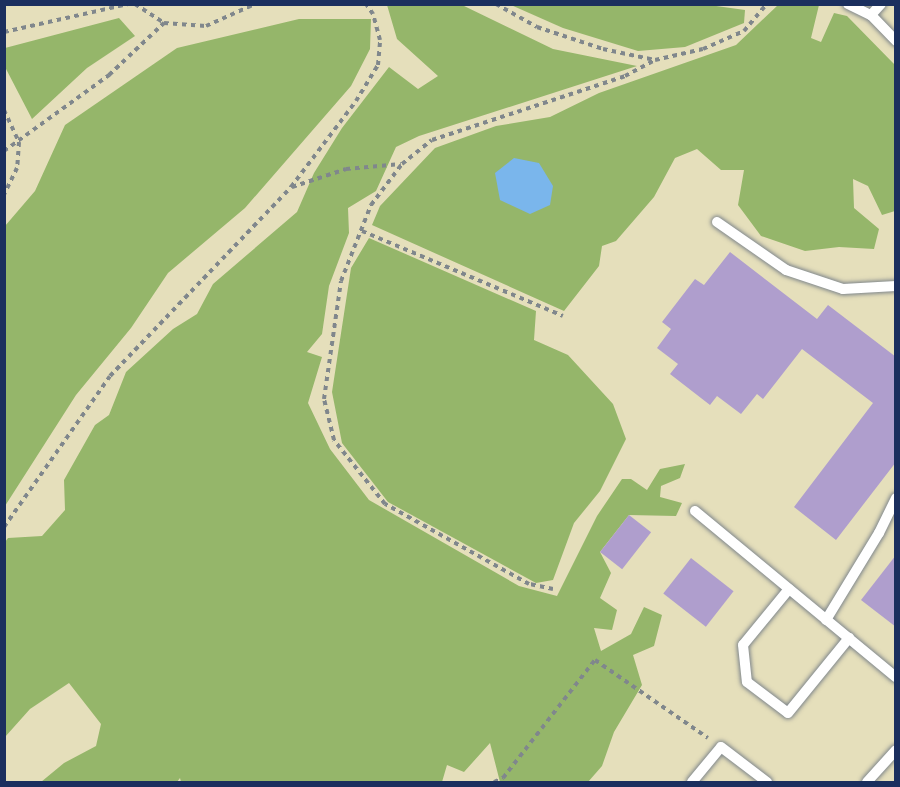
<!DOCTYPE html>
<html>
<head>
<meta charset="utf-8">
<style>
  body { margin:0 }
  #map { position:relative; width:900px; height:787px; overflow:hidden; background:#e5dfbb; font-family:"Balsamiq Sans",sans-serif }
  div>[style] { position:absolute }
  .forest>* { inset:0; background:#95b66a }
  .water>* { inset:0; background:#7ab6ec }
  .building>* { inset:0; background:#af9ecd; transform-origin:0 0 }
  .path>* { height:4px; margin-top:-2px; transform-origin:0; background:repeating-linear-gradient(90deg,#80878c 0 4.5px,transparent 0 9px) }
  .roads { filter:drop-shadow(0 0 2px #80878c) drop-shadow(0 0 2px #80878c) }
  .lane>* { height:10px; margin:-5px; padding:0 5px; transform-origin:5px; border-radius:5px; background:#fff }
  span { translate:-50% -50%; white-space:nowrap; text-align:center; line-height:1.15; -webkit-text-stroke:6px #f7f3e8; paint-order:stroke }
  .frame { position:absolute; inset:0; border:6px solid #1b2f5e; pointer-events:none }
</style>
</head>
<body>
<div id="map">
  <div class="forest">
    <i style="clip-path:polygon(387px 5px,462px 5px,553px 49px,637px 66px,419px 136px,396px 147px,376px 191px,348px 208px,349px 233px,329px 286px,322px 334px,307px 352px,322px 357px,308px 403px,330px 449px,369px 500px,519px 586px,557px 596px,597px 516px,622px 479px,631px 479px,647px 490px,660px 469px,685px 464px,680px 478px,661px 486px,660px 497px,682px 503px,676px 516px,629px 515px,600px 552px,611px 573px,600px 598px,617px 610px,612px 630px,594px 628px,601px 651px,631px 634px,644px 607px,662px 615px,654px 646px,633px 655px,642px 685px,614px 732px,602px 766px,588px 782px,500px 782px,490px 743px,464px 772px,447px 765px,442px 782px,181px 782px,180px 778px,177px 782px,41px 782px,64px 763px,96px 746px,101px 724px,69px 683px,30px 709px,5px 737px,5px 542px,8px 538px,42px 536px,65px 510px,64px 480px,95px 425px,109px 415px,126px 372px,173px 329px,197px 314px,213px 284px,297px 212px,314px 173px,342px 128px,389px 67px,418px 89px,438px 76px,397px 39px)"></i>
    <i style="clip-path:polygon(709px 5px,745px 10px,744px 23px,685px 47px,638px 51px,563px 28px,511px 5px)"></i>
    <i style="clip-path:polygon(778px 5px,819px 5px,811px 38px,821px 42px,834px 13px,847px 16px,895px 65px,895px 211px,882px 215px,868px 186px,853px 179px,854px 208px,879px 229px,874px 249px,839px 247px,805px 251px,761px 236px,738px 205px,744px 170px,721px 170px,697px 149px,675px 158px,654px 197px,616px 241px,602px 246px,599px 266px,564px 311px,372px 225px,380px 206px,435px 148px,496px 126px,550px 117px,599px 93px,736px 45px)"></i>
    <i style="clip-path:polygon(119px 18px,135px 36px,87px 68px,32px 119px,5px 67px,5px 48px)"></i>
    <i style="clip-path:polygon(299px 19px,371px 19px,370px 49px,351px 86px,245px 208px,168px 273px,131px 328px,76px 395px,5px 506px,5px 226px,35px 191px,65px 125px,177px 48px)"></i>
    <i style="clip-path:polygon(369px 238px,536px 311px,534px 340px,568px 355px,613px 404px,626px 439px,600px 491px,574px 523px,553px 580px,536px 583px,388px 502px,342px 443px,332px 392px,351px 268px)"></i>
  </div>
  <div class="water">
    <i style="clip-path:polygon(514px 158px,539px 163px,553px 186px,550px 205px,530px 214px,500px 200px,495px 173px)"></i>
  </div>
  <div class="building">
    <i style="clip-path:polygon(730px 252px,817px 319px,828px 305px,896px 357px,896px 462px,836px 540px,794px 507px,873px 403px,802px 349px,763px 399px,757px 394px,741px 414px,717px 396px,710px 405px,670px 374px,678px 364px,657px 348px,671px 329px,662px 322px,695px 279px,704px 285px)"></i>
    <i style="left:629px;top:515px;width:28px;height:47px;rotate:38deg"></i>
    <i style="clip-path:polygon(896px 555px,896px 627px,861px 600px)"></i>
    <i style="left:691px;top:558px;width:54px;height:45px;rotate:38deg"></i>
  </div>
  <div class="path">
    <i style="left:135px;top:4px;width:35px;rotate:33deg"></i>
    <i style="left:164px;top:23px;width:42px;rotate:4.1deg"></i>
    <i style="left:206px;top:26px;width:54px;rotate:-24.2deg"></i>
    <i style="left:496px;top:4px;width:47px;rotate:29.3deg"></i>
    <i style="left:537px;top:27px;width:70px;rotate:18.4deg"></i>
    <i style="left:603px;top:49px;width:53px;rotate:11.9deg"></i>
    <i style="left:4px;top:32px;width:127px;rotate:-12.7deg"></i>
    <i style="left:4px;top:110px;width:35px;rotate:65deg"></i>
    <i style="left:19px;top:142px;width:26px;rotate:94deg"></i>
    <i style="left:17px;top:168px;width:30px;rotate:116deg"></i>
    <i style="left:4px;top:151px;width:130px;rotate:-35.9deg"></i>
    <i style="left:109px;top:75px;width:76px;rotate:-43.4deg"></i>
    <i style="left:292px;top:187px;width:57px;rotate:-18.4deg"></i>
    <i style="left:346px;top:169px;width:55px;rotate:-5.2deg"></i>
    <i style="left:362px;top:231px;width:218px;rotate:22.9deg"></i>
    <i style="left:4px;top:527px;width:184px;rotate:-54.9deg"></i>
    <i style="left:110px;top:376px;width:262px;rotate:-46.2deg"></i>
    <i style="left:291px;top:187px;width:108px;rotate:-52.9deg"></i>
    <i style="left:356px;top:101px;width:42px;rotate:-58.6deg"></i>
    <i style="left:378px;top:65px;width:25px;rotate:-85deg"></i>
    <i style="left:380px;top:40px;width:27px;rotate:-105deg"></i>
    <i style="left:373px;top:14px;width:12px;rotate:-125deg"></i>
    <i style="left:553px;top:589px;width:25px;rotate:-168deg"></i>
    <i style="left:529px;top:584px;width:165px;rotate:-150.9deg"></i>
    <i style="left:385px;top:504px;width:82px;rotate:-128.6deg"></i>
    <i style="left:334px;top:440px;width:42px;rotate:-103.7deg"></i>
    <i style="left:324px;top:399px;width:119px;rotate:-81.8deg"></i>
    <i style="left:341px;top:281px;width:82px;rotate:-68.5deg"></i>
    <i style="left:371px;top:205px;width:51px;rotate:-52.9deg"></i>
    <i style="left:402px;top:164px;width:38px;rotate:-39deg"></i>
    <i style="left:432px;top:140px;width:203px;rotate:-18.3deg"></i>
    <i style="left:625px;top:76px;width:34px;rotate:-28deg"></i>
    <i style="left:655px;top:60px;width:49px;rotate:-12.9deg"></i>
    <i style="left:703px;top:49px;width:45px;rotate:-23.7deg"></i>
    <i style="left:744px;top:31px;width:35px;rotate:-50deg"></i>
    <i style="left:494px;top:782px;width:10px;rotate:-24deg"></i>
    <i style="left:503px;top:778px;width:150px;rotate:-52.1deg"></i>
    <i style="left:595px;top:660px;width:137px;rotate:34.6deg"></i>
  </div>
  <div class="roads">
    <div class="lane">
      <i style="left:848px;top:4px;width:25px;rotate:26deg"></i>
      <i style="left:871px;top:15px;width:36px;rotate:46deg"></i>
      <i style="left:871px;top:15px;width:15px;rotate:-48deg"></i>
      <i style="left:717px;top:222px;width:84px;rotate:34.8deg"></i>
      <i style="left:786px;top:270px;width:60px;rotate:18.4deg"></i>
      <i style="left:843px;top:289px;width:53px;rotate:-3.2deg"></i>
      <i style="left:695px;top:511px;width:261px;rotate:39.6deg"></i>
      <i style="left:789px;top:589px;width:72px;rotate:129.4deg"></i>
      <i style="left:743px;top:645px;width:37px;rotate:84deg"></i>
      <i style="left:747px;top:682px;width:51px;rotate:37.1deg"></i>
      <i style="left:788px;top:713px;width:97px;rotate:-50.9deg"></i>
      <i style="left:826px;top:620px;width:102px;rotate:-58.7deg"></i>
      <i style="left:879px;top:533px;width:39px;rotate:-64deg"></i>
      <i style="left:692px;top:782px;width:45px;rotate:-50.4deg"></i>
      <i style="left:721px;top:747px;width:58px;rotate:37.3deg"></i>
      <i style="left:867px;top:782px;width:43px;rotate:-47.8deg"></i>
    </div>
  </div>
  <div class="frame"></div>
</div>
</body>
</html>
